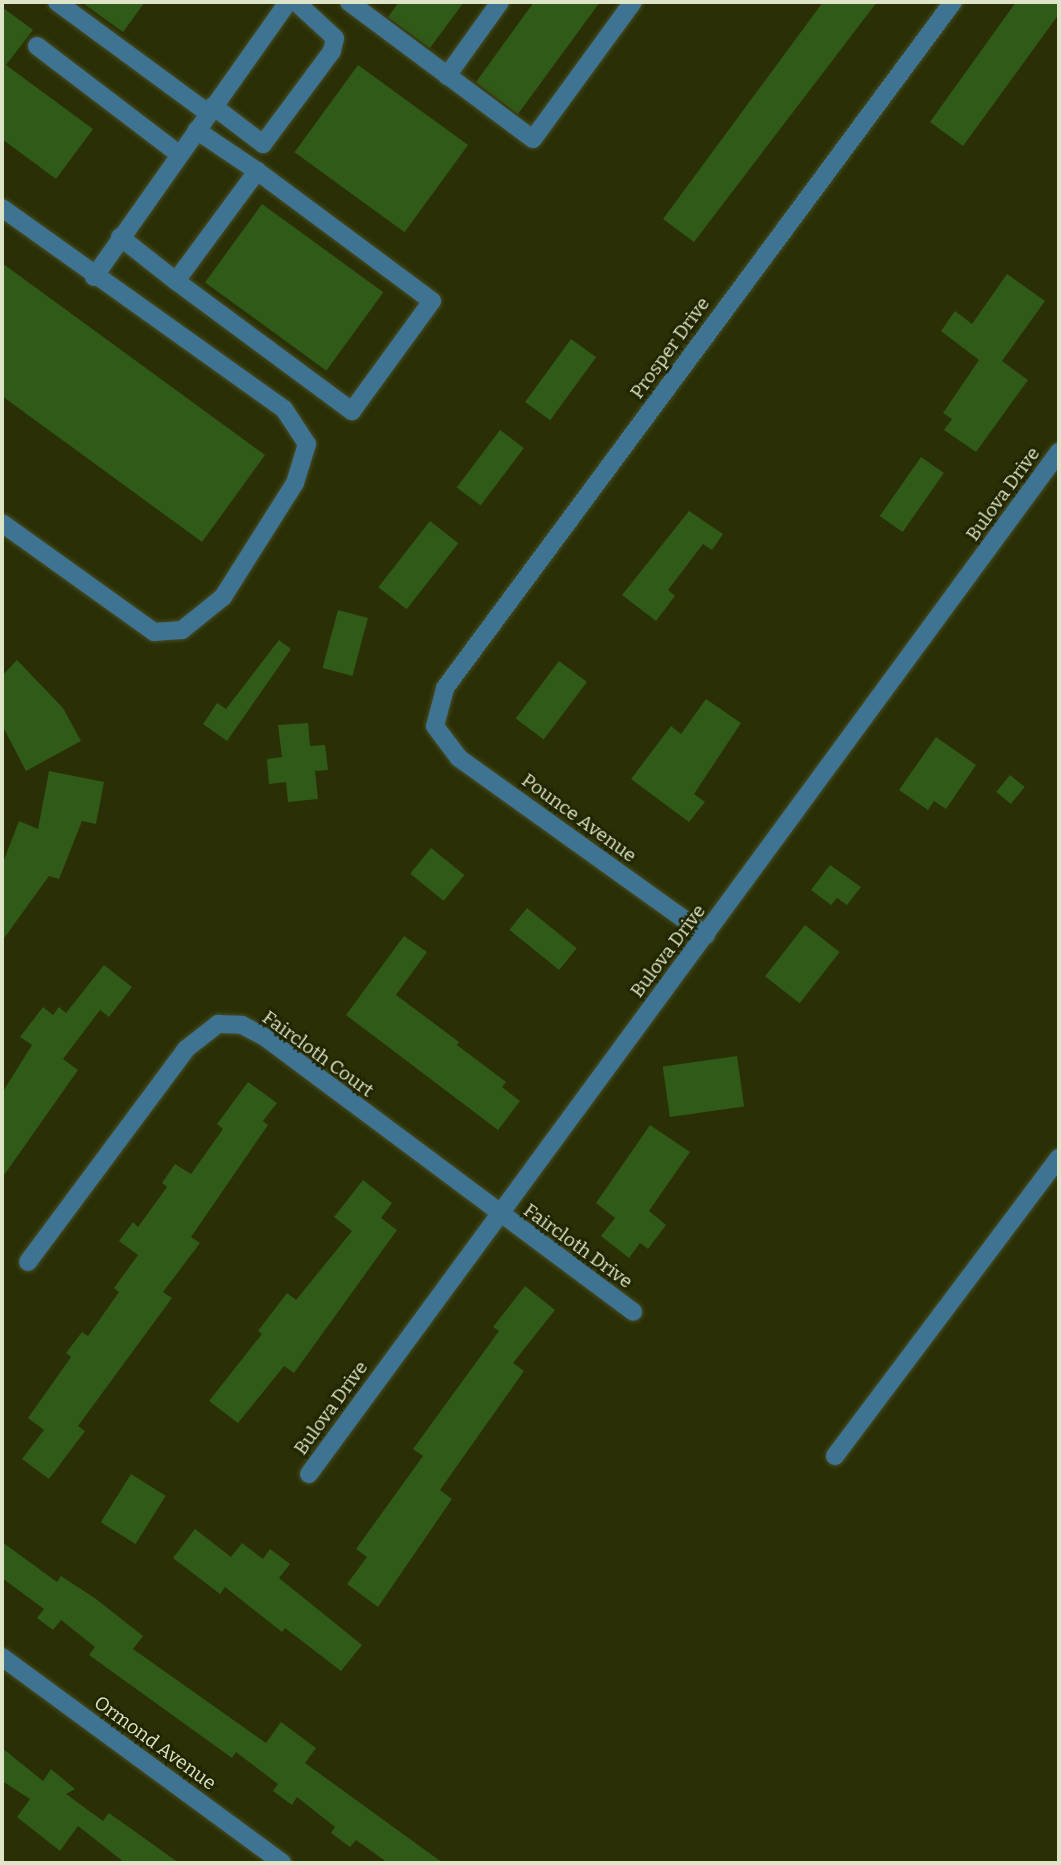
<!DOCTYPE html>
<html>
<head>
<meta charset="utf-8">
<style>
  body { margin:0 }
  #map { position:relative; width:1061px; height:1865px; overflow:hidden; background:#2a2f05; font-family:Bitter,serif }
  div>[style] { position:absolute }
  .building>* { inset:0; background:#305a17; transform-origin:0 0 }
  .roads { filter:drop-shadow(0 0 2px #474c24) drop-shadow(0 0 2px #474c24) }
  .minor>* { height:18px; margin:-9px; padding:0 9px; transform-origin:9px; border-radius:9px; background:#3e7392 }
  span { translate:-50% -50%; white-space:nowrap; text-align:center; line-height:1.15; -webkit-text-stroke:5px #212500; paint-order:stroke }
  .street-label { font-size:19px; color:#dee4c7 }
  .frame { position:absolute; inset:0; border:4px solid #dee4c7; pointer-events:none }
</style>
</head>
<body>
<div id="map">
  <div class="building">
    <i style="clip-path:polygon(81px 2px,145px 2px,123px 32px)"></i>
    <i style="clip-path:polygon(399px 2px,464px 2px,430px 48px,388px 17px)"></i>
    <i style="clip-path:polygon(534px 2px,600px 2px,518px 114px,476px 82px)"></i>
    <i style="clip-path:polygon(823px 2px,877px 2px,694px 242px,663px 219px)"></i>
    <i style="clip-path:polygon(1016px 2px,1059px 2px,1059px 14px,963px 146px,930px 122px)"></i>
    <i style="clip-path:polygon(2px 7px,33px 30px,6px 65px,93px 129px,56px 179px,2px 139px)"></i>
    <i style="left:358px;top:65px;width:136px;height:108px;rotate:36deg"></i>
    <i style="left:262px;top:204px;width:150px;height:97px;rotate:36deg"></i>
    <i style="clip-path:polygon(2px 263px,265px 455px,202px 542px,2px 396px)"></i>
    <i style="clip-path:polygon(1007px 274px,1045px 301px,1002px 361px,1028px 380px,976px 452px,944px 430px,952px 419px,943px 413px,979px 360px,941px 331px,955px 311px,972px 324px)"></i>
    <i style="left:571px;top:339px;width:31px;height:78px;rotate:36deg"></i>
    <i style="left:500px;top:430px;width:30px;height:72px;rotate:37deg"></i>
    <i style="left:921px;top:457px;width:28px;height:72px;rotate:35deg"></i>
    <i style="clip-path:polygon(689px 511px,723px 534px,712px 550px,703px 544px,668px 590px,675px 596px,656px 621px,622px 595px)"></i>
    <i style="left:430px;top:521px;width:36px;height:84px;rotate:38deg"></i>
    <i style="left:338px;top:610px;width:31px;height:60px;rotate:15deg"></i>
    <i style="clip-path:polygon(279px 640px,291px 649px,227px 741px,203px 724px,217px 703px,226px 709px)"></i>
    <i style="clip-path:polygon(17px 660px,63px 708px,81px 741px,26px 771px,2px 725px,2px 676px)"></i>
    <i style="left:559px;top:661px;width:35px;height:72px;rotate:37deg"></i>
    <i style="clip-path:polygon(706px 699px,741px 723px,694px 794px,705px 802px,689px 822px,631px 779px,671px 726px,681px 734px)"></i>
    <i style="clip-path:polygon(308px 723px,310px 746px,325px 745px,328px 770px,315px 771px,318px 799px,288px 802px,286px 782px,269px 784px,267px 759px,282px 757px,278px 725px)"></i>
    <i style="clip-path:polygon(936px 737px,976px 765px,946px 809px,934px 801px,928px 810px,899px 790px)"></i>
    <i style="clip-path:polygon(49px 771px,104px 782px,96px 824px,82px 821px,59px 879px,49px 876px,2px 941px,2px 865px,19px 821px,38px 829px)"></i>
    <i style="left:1010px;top:775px;width:19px;height:22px;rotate:39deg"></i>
    <i style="left:431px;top:848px;width:43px;height:33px;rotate:39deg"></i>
    <i style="clip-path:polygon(830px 865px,861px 887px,847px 905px,837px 898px,831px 905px,811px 890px)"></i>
    <i style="left:527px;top:908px;width:64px;height:28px;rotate:39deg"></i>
    <i style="left:805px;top:925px;width:44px;height:65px;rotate:38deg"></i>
    <i style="clip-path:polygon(404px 936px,427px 952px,396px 995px,459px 1042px,457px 1045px,506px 1082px,502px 1087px,520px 1101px,498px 1130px,346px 1015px)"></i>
    <i style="clip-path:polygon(104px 965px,132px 987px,109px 1017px,100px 1010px,63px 1059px,78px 1070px,2px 1178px,2px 1093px,32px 1045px,20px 1037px,43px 1007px,53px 1015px,59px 1007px,66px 1013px)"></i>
    <i style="left:737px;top:1056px;width:51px;height:75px;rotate:82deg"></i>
    <i style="clip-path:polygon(248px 1082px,277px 1103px,263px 1121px,268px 1125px,191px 1237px,200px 1243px,163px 1292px,172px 1298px,78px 1426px,85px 1431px,49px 1479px,22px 1459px,44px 1430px,28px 1418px,71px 1357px,66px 1353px,82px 1332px,88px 1336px,119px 1292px,114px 1288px,138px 1255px,119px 1241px,133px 1222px,138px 1227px,167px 1187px,162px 1183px,175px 1164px,191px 1174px,223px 1129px,217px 1124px)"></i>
    <i style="clip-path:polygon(650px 1125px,690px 1152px,649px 1211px,666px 1225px,648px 1249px,640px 1243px,629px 1258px,601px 1236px,615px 1218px,596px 1203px)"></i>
    <i style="clip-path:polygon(363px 1180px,392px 1203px,381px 1218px,397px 1230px,294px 1373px,284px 1366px,238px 1423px,209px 1401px,262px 1334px,258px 1331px,287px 1293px,296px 1300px,352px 1231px,334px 1217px)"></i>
    <i style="clip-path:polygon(525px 1286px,555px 1310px,513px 1363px,524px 1371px,440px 1490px,452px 1499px,378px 1607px,347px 1584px,367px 1557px,356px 1549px,423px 1456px,413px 1449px,499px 1331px,493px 1327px)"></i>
    <i style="left:131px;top:1474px;width:41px;height:57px;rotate:32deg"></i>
    <i style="clip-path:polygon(195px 1529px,231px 1557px,242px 1543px,263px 1559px,270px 1549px,290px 1564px,279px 1578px,362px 1645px,341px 1671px,285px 1628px,282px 1632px,225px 1587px,220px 1594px,173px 1558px)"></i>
    <i style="clip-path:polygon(2px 1542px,57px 1582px,61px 1576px,96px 1599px,143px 1636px,133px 1649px,266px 1743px,281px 1722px,316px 1748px,305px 1763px,443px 1863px,388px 1863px,356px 1840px,350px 1847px,331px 1833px,335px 1827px,297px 1797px,292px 1805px,273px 1791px,278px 1784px,236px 1752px,232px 1758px,89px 1655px,95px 1647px,61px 1620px,53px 1630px,37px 1618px,44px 1609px,2px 1578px)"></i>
    <i style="clip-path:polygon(2px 1748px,43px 1781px,51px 1769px,75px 1789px,66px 1794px,103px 1821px,109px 1813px,179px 1863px,125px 1863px,78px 1826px,60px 1851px,17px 1817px,30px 1799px,2px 1781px)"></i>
  </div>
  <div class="roads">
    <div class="minor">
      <i style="left:57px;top:2px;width:187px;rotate:36.3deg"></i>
      <i style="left:349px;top:2px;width:229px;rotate:36.7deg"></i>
      <i style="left:533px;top:139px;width:170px;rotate:-53.9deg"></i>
      <i style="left:37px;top:46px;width:178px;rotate:37.3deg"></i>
      <i style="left:447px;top:76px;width:91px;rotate:-54.4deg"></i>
      <i style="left:213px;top:106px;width:63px;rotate:37.2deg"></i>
      <i style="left:263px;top:144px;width:116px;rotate:-53.4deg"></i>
      <i style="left:332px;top:51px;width:13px;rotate:-77deg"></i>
      <i style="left:335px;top:38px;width:53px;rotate:-137.3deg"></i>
      <i style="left:2px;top:208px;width:346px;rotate:35.5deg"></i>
      <i style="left:284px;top:409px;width:42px;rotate:56.7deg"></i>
      <i style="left:307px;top:444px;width:41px;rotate:107.1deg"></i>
      <i style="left:295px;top:483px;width:135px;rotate:122.3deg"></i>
      <i style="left:223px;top:597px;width:53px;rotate:141.2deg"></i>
      <i style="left:182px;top:630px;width:28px;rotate:176deg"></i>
      <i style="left:154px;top:632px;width:187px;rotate:-144.4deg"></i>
      <i style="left:120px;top:237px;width:71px;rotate:38.2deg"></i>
      <i style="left:176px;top:281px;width:137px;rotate:-53.6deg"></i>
      <i style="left:257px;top:171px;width:73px;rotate:-146.1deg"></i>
      <i style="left:94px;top:277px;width:337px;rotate:-54.8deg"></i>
      <i style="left:176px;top:281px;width:219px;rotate:36.5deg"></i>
      <i style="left:352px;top:411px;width:136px;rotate:-54deg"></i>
      <i style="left:432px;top:301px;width:218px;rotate:-143.4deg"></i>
      <i style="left:706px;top:935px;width:304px;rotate:-144.4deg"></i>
      <i style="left:459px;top:758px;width:40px;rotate:-127deg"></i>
      <i style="left:435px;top:726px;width:39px;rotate:-75deg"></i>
      <i style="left:445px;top:688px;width:854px;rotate:-53.48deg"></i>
      <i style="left:28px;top:1262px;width:265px;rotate:-53.4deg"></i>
      <i style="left:186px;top:1049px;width:41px;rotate:-38deg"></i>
      <i style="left:218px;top:1024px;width:24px;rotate:2deg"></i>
      <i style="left:242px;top:1025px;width:27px;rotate:28deg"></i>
      <i style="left:266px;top:1038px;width:458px;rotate:36.7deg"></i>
      <i style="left:835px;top:1456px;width:373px;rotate:-53.1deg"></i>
      <i style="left:309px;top:1474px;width:1268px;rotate:-53.73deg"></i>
      <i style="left:2px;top:1657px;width:348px;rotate:36.3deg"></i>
    </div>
  </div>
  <div class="street-label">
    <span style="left:670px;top:348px;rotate:-54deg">Prosper Drive</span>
    <span style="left:1003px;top:494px;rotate:-54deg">Bulova Drive</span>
    <span style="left:579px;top:818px;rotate:36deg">Pounce Avenue</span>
    <span style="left:668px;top:951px;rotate:-53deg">Bulova Drive</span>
    <span style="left:318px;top:1054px;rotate:36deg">Faircloth Court</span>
    <span style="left:578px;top:1246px;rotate:36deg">Faircloth Drive</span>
    <span style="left:331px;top:1408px;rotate:-54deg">Bulova Drive</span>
    <span style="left:155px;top:1743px;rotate:36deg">Ormond Avenue</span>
  </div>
  <div class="frame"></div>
</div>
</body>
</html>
